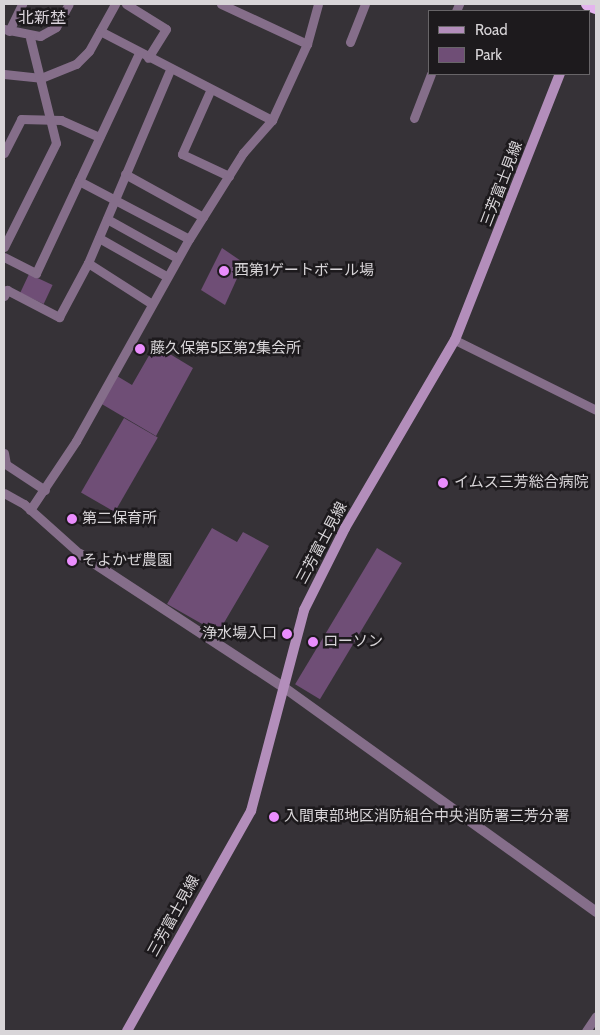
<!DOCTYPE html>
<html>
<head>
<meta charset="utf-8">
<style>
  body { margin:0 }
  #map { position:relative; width:600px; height:1035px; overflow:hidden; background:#363237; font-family:Cabin,"Noto Sans JP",sans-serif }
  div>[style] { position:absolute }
  .green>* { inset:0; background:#6f4e76; transform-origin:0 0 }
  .minor>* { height:9px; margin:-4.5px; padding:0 4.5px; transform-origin:4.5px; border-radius:4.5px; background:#856e8a }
  .tertiary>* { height:10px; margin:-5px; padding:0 5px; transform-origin:5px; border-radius:5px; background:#856e8a }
  .secondary>* { height:10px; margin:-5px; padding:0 5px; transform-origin:5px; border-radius:5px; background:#b38ebb }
  .trunk>* { height:14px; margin:-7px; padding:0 7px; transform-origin:7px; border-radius:7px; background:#e4b4ee }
  .dots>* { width:14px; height:14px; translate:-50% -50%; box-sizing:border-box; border:2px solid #1d1a1d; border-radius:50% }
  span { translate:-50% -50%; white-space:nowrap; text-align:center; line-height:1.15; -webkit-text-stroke:5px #1d1a1d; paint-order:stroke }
  .street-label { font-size:15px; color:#d8d5d8 }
  .poi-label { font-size:15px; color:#d8d5d8 }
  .left { translate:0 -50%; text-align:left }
  .right { translate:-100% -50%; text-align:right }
  .neighbourhood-label { font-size:16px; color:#d9d3da }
  .frame { position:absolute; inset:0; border:5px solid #d8d5d8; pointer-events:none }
  .legend { position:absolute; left:428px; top:10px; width:162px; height:65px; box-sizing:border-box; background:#1d1a1d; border:1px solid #686568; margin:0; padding:6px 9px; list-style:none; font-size:15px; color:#d8d5d8 }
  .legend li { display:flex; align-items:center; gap:10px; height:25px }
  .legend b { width:25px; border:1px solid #686568 }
</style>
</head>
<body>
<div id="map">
  <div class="green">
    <i style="clip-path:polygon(222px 248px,244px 263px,225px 305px,201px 290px)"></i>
    <i style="left:29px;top:274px;width:26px;height:21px;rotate:25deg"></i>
    <i style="clip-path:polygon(155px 345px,193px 368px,156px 436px,100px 403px,117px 376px,132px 385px)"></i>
    <i style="left:124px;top:418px;width:39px;height:86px;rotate:30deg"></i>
    <i style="clip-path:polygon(212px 528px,237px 542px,243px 532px,269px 546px,218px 633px,167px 604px)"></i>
    <i style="left:377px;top:548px;width:29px;height:159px;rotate:31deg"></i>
  </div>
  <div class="minor">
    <i style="left:126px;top:4px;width:47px;rotate:32deg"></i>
    <i style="left:166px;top:29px;width:34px;rotate:122deg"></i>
    <i style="left:221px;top:4px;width:95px;rotate:24.9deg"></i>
    <i style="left:456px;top:11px;width:8px;rotate:-67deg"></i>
    <i style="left:4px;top:29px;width:37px;rotate:11deg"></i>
    <i style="left:40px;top:36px;width:18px;rotate:-29deg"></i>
    <i style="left:56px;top:27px;width:26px;rotate:-61deg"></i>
    <i style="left:9px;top:31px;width:30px;rotate:-64deg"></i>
    <i style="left:100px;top:31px;width:194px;rotate:27.4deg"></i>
    <i style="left:350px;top:42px;width:41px;rotate:-68.5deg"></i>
    <i style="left:4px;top:74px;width:37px;rotate:6deg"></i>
    <i style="left:41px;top:78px;width:38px;rotate:-22deg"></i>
    <i style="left:76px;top:64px;width:18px;rotate:-45deg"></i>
    <i style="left:89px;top:51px;width:54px;rotate:-61deg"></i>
    <i style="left:210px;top:91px;width:69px;rotate:114deg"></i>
    <i style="left:182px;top:154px;width:52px;rotate:25.1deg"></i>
    <i style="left:414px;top:118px;width:47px;rotate:-68.9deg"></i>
    <i style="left:4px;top:153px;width:38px;rotate:-63deg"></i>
    <i style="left:21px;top:119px;width:40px;rotate:1.4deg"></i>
    <i style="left:61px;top:120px;width:42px;rotate:24.1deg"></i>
    <i style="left:125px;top:174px;width:89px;rotate:28.9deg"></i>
    <i style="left:79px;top:181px;width:124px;rotate:27.8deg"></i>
    <i style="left:107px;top:219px;width:80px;rotate:29.1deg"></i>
    <i style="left:99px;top:238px;width:77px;rotate:29.6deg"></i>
    <i style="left:4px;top:247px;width:116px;rotate:-63.4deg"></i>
    <i style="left:56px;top:143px;width:108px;rotate:-103.9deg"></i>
    <i style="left:4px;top:257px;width:36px;rotate:27deg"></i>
    <i style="left:36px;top:273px;width:243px;rotate:-64.9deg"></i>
    <i style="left:88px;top:263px;width:76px;rotate:32.6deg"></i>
    <i style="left:4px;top:296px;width:7px;rotate:-63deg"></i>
    <i style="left:7px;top:290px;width:59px;rotate:27.4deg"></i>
    <i style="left:59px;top:317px;width:61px;rotate:-61.8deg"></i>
    <i style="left:88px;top:263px;width:210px;rotate:-67deg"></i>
    <i style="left:455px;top:340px;width:157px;rotate:26.4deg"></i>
    <i style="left:4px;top:453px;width:11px;rotate:80deg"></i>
    <i style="left:4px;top:463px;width:49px;rotate:33.4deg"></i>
    <i style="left:4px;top:493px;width:23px;rotate:29deg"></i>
    <i style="left:24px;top:504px;width:75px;rotate:41.8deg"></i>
    <i style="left:30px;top:510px;width:83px;rotate:-56.3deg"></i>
    <i style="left:76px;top:441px;width:231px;rotate:-60.8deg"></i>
    <i style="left:189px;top:239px;width:102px;rotate:-57.9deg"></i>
    <i style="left:243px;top:153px;width:44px;rotate:-48.7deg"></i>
    <i style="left:272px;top:120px;width:84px;rotate:-65.3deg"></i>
    <i style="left:307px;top:44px;width:41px;rotate:-74.6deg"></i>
    <i style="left:586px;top:1031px;width:18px;rotate:-56deg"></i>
  </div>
  <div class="tertiary">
    <i style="left:80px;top:554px;width:241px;rotate:33.2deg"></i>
    <i style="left:282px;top:686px;width:387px;rotate:35.7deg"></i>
  </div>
  <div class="secondary">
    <i style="left:127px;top:1031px;width:253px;rotate:-60.6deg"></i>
    <i style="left:251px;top:811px;width:208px;rotate:-75.2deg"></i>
    <i style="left:304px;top:610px;width:92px;rotate:-63.4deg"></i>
    <i style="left:345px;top:528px;width:218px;rotate:-59.7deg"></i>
    <i style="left:455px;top:340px;width:286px;rotate:-68.5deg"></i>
  </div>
  <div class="trunk">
    <i style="left:588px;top:4px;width:9px;rotate:21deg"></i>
  </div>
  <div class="dots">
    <i style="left:224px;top:271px;background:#ea8dfd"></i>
    <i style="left:140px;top:349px;background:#ea8dfd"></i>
    <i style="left:443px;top:483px;background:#ea8dfd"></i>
    <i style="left:72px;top:519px;background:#ea8dfd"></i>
    <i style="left:72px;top:561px;background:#ea8dfd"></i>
    <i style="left:287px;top:634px;background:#ea8dfd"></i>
    <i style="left:313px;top:642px;background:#ea8dfd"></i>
    <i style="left:274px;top:817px;background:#ea8dfd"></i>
  </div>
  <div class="street-label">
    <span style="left:502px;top:184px;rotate:-69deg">三芳富士見線</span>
    <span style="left:322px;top:543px;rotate:-62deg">三芳富士見線</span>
    <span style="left:174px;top:916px;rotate:-61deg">三芳富士見線</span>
  </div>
  <div class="poi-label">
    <span class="left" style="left:234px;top:271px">西第1ゲートボール場</span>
    <span class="left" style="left:150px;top:349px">藤久保第5区第2集会所</span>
    <span class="left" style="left:454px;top:483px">イムス三芳総合病院</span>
    <span class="left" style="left:82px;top:519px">第二保育所</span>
    <span class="left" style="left:82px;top:561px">そよかぜ農園</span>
    <span class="right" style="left:277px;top:634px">浄水場入口</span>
    <span class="left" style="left:323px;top:642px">ローソン</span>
    <span class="left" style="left:284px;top:817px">入間東部地区消防組合中央消防署三芳分署</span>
  </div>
  <div class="neighbourhood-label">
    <span style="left:42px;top:18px">北新埜</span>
  </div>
  <div class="frame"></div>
  <ul class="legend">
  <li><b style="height:6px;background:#b38ebb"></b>Road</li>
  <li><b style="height:14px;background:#6f4e76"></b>Park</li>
  </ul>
</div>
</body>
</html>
